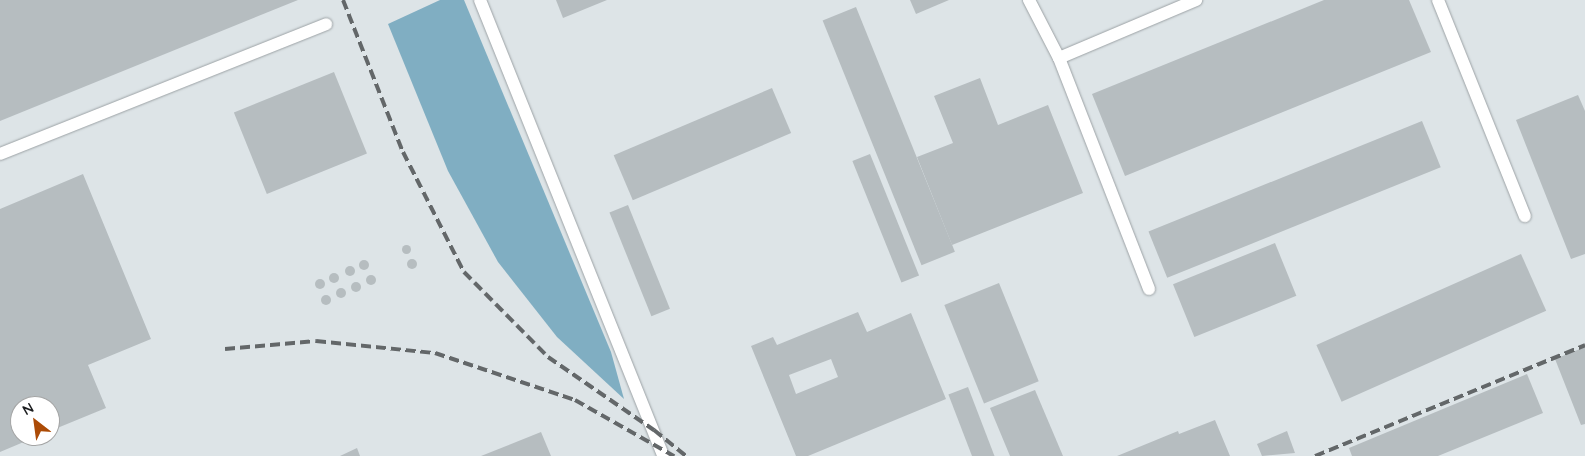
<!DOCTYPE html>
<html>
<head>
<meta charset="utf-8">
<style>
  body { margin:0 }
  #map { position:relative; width:1585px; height:456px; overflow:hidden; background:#dde4e7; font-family:Quicksand,sans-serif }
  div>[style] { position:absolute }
  .forest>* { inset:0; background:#80aec2 }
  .building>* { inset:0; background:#b6bdc0; transform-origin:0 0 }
  .round { border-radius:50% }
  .roads { filter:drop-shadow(0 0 1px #9ca2a5) drop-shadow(0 0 1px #9ca2a5) }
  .lane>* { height:12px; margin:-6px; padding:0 6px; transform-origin:6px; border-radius:6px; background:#fff }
  .rail>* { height:4px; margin-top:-2px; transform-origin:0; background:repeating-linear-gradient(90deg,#636769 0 10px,transparent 0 15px) }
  span { translate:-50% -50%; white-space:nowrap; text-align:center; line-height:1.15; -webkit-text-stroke:4.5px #fff; paint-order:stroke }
  .north { position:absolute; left:10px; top:396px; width:50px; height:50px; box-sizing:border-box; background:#fff; border:1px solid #a4a5a5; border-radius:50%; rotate:330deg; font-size:14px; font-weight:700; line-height:20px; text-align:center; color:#1b1d1f }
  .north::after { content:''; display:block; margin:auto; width:18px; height:22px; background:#ac4b06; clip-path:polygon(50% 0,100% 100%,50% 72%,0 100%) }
</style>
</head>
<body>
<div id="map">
  <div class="forest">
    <i style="clip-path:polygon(440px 0,464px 0,611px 352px,624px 399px,557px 337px,498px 262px,448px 171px,388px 24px)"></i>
  </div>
  <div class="building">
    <i style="clip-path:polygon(0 0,298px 0,0 121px)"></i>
    <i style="clip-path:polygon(556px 0,607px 0,563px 18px)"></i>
    <i style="clip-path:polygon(910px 0,949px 0,916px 14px)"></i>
    <i style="clip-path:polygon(1324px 0,1409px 0,1431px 52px,1125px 176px,1092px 94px)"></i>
    <i style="left:856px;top:7px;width:264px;height:36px;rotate:68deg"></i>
    <i style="left:334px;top:72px;width:88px;height:108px;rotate:68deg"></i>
    <i style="clip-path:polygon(980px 78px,998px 125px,1048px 105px,1083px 193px,952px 245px,917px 157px,953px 143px,934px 96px)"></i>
    <i style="left:772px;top:88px;width:49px;height:172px;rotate:67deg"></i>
    <i style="clip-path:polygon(1578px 95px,1585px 111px,1585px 254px,1571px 259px,1516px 120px)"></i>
    <i style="left:1422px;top:121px;width:50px;height:295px;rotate:68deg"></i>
    <i style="left:870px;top:154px;width:131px;height:19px;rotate:68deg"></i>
    <i style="clip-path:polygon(83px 174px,151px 339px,88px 365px,106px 408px,50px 431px,50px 406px,20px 406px,20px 436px,38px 436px,0 452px,0 209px)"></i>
    <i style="left:628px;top:205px;width:112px;height:20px;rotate:68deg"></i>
    <i style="left:1275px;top:243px;width:57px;height:110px;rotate:68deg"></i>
    <i class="round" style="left:401.5px;top:244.5px;width:9px;height:9px"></i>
    <i style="left:1521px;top:254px;width:62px;height:224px;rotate:66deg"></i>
    <i class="round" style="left:407px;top:259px;width:10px;height:10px"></i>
    <i class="round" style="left:359px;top:260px;width:10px;height:10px"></i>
    <i class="round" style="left:345px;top:266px;width:10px;height:10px"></i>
    <i class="round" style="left:329px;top:273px;width:10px;height:10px"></i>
    <i class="round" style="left:366px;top:275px;width:10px;height:10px"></i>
    <i class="round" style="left:315px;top:279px;width:10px;height:10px"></i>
    <i class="round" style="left:351px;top:282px;width:10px;height:10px"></i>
    <i style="left:999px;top:283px;width:106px;height:59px;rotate:68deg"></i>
    <i class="round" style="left:336px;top:288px;width:10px;height:10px"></i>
    <i class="round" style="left:321px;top:295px;width:10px;height:10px"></i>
    <i style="clip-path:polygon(evenodd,858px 312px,867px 332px,911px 313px,946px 399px,808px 456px,796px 456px,751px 346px,773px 337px,777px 345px,858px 312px,831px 359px,838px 377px,796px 394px,789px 375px,831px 359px)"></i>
    <i style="clip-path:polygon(1585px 347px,1585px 424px,1581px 425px,1555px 359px)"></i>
    <i style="clip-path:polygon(1527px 374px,1543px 413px,1438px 456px,1352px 456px,1349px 448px)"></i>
    <i style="left:968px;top:387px;width:74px;height:21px;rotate:69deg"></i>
    <i style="clip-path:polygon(1035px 390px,1063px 456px,1010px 456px,990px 408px)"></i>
    <i style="clip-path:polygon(1215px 420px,1230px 456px,1117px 456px,1178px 431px,1179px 434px)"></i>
    <i style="clip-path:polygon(1287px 431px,1295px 453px,1262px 456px,1257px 444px)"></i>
    <i style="clip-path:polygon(541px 432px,551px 456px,481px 456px)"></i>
    <i style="clip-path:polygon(357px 448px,360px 456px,340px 456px)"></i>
  </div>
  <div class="roads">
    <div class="lane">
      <i style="left:480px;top:0;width:491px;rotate:68.1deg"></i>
      <i style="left:1029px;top:0;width:65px;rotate:62.7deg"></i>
      <i style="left:1059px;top:58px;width:149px;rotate:-22.9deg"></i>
      <i style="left:1438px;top:0;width:233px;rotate:68.1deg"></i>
      <i style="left:1059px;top:58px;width:248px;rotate:68.7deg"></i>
      <i style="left:0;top:154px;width:351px;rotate:-21.7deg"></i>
    </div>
  </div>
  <div class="rail">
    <i style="left:343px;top:0;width:163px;rotate:68.5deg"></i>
    <i style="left:403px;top:152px;width:135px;rotate:63.1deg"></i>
    <i style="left:464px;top:272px;width:120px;rotate:45.3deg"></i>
    <i style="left:548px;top:357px;width:129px;rotate:34.6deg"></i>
    <i style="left:654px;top:430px;width:41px;rotate:39.1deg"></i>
    <i style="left:225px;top:349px;width:91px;rotate:-5deg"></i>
    <i style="left:316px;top:341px;width:120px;rotate:5.8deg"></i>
    <i style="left:435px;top:353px;width:148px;rotate:18.6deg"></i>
    <i style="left:575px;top:400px;width:114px;rotate:29.5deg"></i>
    <i style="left:1315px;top:456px;width:292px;rotate:-22.3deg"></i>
  </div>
  <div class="north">N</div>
</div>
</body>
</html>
